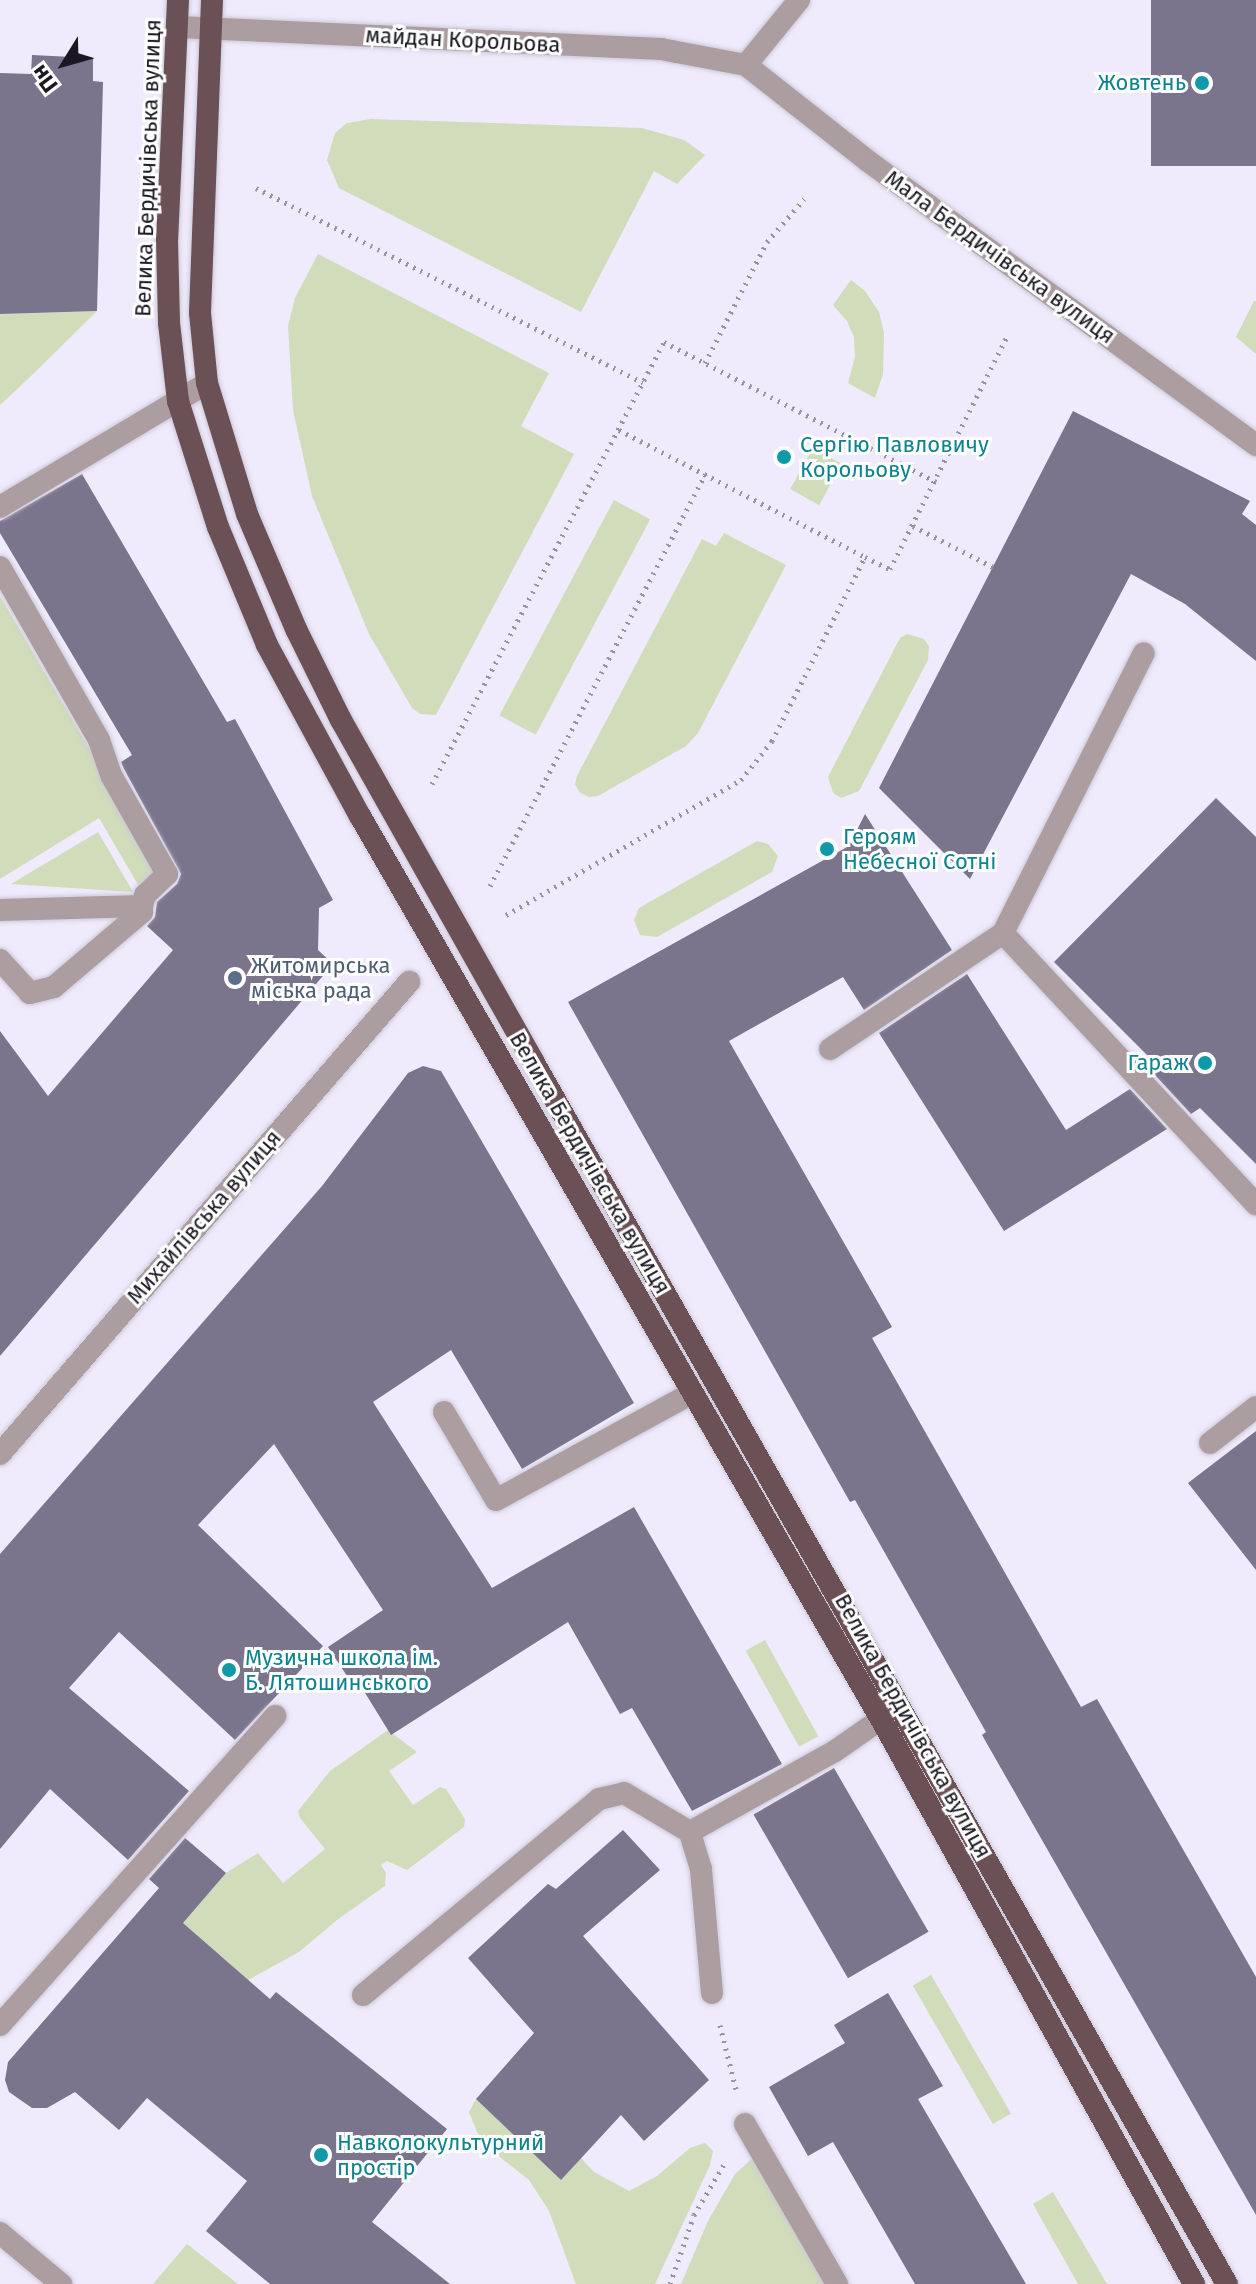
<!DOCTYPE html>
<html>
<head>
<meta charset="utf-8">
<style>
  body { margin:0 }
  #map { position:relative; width:1256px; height:2284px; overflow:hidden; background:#efebfc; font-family:"Fira Sans",sans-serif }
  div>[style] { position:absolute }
  .green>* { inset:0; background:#d0dcba; transform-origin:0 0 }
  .building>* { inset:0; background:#7a748c; transform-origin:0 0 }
  .path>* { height:5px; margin-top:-2.5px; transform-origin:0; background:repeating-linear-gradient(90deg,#9794a2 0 2px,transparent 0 8px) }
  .roads { filter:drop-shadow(0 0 2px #cdc9d9) drop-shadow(0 0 2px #cdc9d9) }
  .service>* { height:22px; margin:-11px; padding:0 11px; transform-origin:11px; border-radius:11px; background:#ac9ea0 }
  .pedestrian>* { height:22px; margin:-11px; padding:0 11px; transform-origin:11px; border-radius:11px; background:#ac9ea0 }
  .minor>* { height:22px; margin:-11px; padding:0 11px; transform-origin:11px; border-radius:11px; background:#ac9ea0 }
  .trunk>* { height:22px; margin:-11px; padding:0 11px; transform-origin:11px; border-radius:11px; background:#6b5055 }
  .dots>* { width:22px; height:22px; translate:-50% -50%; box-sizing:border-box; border:4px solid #fff; border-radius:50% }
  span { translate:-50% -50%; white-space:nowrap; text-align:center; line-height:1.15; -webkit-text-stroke:6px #fff; paint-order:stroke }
  .street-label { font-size:22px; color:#1b1822 }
  .culture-label { font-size:22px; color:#0d838f }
  .right { translate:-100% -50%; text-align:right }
  .left { translate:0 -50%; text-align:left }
  .service-label { font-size:22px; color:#4e5e75 }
  .north { position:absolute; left:24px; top:24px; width:80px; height:80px; -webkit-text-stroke:6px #fff; paint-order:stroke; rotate:233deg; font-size:22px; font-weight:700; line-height:32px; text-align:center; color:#1b1822 }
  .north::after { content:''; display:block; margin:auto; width:28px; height:36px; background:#1b1822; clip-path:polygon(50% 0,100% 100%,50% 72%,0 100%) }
</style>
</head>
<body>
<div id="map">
  <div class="green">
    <i style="clip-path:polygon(371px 119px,642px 128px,684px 140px,705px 155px,677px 184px,654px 171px,581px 312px,339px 188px,327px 160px,335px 133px,347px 123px)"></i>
    <i style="clip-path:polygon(318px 254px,549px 373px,521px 426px,574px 454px,436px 715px,420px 714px,412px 708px,369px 634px,312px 496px,293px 410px,288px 326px,295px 298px)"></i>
    <i style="clip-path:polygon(851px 280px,865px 291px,879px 312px,884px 333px,883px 374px,875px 398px,848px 383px,855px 357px,854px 337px,847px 321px,833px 305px)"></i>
    <i style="clip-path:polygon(1254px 301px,1256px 301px,1256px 354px,1236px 337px)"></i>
    <i style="clip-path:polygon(97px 311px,30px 377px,0 405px,0 314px)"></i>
    <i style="left:813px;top:448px;width:33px;height:47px;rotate:29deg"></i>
    <i style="left:614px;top:500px;width:41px;height:244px;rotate:28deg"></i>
    <i style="clip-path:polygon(724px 533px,786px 565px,698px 733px,686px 746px,598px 796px,589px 797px,579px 792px,575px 784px,577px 776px,702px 539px,716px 546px)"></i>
    <i style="clip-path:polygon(0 596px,159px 868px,140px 888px,99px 818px,0 879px)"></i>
    <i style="clip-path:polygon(907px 634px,924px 639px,929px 646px,928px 660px,859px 791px,841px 798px,833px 793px,828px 777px,900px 638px)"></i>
    <i style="clip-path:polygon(98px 832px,133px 892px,11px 884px)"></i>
    <i style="clip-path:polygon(757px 841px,768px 844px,778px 856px,772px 872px,657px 937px,640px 935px,634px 920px,639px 908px)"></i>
    <i style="left:765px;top:1640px;width:110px;height:22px;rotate:61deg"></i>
    <i style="clip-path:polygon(388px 1730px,417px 1752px,389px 1771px,413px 1805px,440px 1787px,446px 1789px,465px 1819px,464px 1827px,407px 1870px,387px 1861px,381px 1865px,386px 1873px,385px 1886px,337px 1920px,299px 1952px,248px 1980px,183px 1923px,226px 1873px,258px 1853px,283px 1883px,325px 1849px,300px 1818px,298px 1811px,330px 1771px)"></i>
    <i style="left:931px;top:1975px;width:160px;height:21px;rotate:60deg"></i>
    <i style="clip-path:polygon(476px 2099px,561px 2180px,581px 2158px,594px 2172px,629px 2191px,657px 2176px,690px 2148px,705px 2143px,713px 2151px,710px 2165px,655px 2284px,576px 2284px,549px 2211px,529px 2180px,492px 2151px,477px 2132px,469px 2112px)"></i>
    <i style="clip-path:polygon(753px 2158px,829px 2284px,681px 2284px,708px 2221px,735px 2174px)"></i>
    <i style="clip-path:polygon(1053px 2192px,1107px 2284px,1078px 2284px,1033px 2204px)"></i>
    <i style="clip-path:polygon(187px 2244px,238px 2284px,153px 2284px)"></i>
  </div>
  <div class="building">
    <i style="left:1151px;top:0;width:105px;height:166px"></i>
    <i style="clip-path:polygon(32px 55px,93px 58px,93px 81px,103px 82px,97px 311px,0 314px,0 73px,31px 74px)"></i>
    <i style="clip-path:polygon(1073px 411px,1250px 501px,1242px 514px,1256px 525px,1256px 661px,1185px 604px,1131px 574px,970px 879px,879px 788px)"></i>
    <i style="clip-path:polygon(82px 474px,227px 722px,235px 719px,333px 900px,319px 908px,318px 950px,333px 964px,0 1356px,0 1031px,48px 1096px,173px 950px,147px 926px,155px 917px,157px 902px,177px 884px,181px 874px,124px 769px,121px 762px,132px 755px,0 533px,0 521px)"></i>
    <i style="clip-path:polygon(1216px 798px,1256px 837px,1256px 1164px,1200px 1108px,1191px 1114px,1154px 1074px,1161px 1069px,1054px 962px)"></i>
    <i style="clip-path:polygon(865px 814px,952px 950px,864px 1010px,843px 977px,729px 1041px,892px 1327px,872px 1338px,1081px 1707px,1097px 1699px,1256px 1977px,1256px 2215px,982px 1735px,986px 1732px,855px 1500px,850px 1502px,568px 1002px,849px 846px)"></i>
    <i style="clip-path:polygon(967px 974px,1066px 1130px,1130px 1089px,1167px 1129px,1004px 1231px,879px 1033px)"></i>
    <i style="clip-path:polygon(423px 1066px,441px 1071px,634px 1403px,522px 1469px,451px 1350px,373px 1402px,492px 1588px,634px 1507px,782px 1764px,692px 1811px,632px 1708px,620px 1714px,568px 1622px,391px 1735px,354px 1675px,349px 1679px,328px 1647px,383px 1610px,274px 1444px,198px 1525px,323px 1646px,235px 1740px,119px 1632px,69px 1688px,189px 1791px,128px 1860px,50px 1789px,0 1849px,0 1554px,322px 1186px,408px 1073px)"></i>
    <i style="clip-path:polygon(1256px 1431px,1256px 1570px,1188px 1483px)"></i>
    <i style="left:834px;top:1768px;width:189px;height:93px;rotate:60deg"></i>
    <i style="clip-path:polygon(623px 1830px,660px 1870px,583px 1936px,709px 2080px,644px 2141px,621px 2115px,561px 2180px,476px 2099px,534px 2033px,468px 1958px,548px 1884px,556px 1889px)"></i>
    <i style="clip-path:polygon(185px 1838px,226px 1873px,183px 1923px,270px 1999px,276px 1992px,447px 2129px,372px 2222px,450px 2284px,270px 2284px,206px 2231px,247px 2181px,147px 2098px,119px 2130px,75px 2092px,47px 2108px,32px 2108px,9px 2092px,5px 2080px,8px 2062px,159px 1888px,149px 1879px)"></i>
    <i style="clip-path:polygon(888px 1993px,943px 2086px,918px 2099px,1026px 2284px,915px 2284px,833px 2142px,808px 2156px,769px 2087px,845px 2043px,834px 2025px)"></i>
  </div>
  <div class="path">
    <i style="left:256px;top:188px;width:433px;rotate:26.7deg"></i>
    <i style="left:705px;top:363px;width:136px;rotate:-62.9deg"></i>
    <i style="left:767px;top:242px;width:57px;rotate:-49.3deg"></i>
    <i style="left:619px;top:430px;width:277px;rotate:27.3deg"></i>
    <i style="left:913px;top:526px;width:90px;rotate:27.1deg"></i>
    <i style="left:432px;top:784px;width:499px;rotate:-62.3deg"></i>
    <i style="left:664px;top:342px;width:306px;rotate:27.2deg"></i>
    <i style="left:490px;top:886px;width:465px;rotate:-62.4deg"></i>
    <i style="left:506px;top:915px;width:271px;rotate:-29.9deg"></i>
    <i style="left:741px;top:780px;width:50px;rotate:-51.5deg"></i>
    <i style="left:772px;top:741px;width:206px;rotate:-63.2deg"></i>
    <i style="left:865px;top:557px;width:28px;rotate:26deg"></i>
    <i style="left:890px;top:569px;width:261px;rotate:-63.3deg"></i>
    <i style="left:720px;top:2025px;width:66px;rotate:76deg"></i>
    <i style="left:670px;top:2284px;width:73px;rotate:-70.8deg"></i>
    <i style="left:694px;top:2215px;width:63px;rotate:-59.3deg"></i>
  </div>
  <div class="roads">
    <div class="service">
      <i style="left:0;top:507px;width:241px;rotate:-30.9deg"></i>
      <i style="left:0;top:567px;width:199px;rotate:60.2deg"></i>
      <i style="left:99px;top:740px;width:37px;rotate:71deg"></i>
      <i style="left:111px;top:775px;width:114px;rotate:60.5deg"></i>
      <i style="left:167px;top:874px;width:30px;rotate:136deg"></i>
      <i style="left:145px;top:895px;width:11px;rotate:105deg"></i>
      <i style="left:0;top:910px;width:142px;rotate:-1.6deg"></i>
      <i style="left:142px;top:906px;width:6px;rotate:90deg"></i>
      <i style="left:142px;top:912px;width:116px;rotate:139.6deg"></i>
      <i style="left:54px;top:987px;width:25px;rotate:166deg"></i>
      <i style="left:30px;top:993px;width:45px;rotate:-132.3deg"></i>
      <i style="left:1003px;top:933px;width:313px;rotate:-63.3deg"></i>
      <i style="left:830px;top:1049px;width:208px;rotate:-33.8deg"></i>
      <i style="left:1003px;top:933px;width:371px;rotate:47deg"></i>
      <i style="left:444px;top:1412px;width:102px;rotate:59.4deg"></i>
      <i style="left:496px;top:1500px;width:223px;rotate:-28.6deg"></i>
      <i style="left:1210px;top:1443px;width:58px;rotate:-38deg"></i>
      <i style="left:712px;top:1993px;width:124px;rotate:-95.1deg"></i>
      <i style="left:701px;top:1869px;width:39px;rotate:-107deg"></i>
      <i style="left:690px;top:1832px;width:166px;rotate:-29.2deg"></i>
      <i style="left:835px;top:1751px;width:56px;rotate:-34.8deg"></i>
      <i style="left:363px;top:1995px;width:307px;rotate:-39.7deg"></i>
      <i style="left:599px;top:1799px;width:26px;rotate:-13deg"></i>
      <i style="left:624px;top:1793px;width:77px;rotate:30.6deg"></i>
      <i style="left:0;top:2025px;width:414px;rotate:-48.3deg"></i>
      <i style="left:745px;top:2124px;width:185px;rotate:60.1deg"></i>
    </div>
    <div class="pedestrian">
      <i style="left:0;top:1454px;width:625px;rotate:-49.09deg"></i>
    </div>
    <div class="minor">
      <i style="left:178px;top:27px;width:484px;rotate:2.6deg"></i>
      <i style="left:661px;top:49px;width:86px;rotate:10.7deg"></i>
      <i style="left:746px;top:65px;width:155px;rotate:38.2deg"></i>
      <i style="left:868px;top:161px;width:481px;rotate:36.2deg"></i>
      <i style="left:746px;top:65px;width:84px;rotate:-50.8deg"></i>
      <i style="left:0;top:2233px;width:80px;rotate:39.9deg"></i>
    </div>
    <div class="trunk">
      <i style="left:178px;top:0;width:240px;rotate:92.6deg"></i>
      <i style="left:167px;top:240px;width:83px;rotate:88.6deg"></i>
      <i style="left:169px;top:323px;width:79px;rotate:83.4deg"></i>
      <i style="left:178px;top:401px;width:132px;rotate:72.4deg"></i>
      <i style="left:218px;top:527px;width:128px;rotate:67.4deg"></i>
      <i style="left:267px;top:645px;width:195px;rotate:61.5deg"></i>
      <i style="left:360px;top:816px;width:1043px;rotate:60.02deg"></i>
      <i style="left:881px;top:1719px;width:646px;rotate:61.01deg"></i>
      <i style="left:212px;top:0;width:313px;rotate:92.2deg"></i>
      <i style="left:200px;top:313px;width:70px;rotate:84.3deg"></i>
      <i style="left:207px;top:383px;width:137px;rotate:73deg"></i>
      <i style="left:247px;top:514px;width:127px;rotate:66.9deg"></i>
      <i style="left:297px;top:631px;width:99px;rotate:63.7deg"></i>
      <i style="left:341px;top:720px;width:391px;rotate:60.6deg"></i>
      <i style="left:533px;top:1061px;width:1406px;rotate:60.43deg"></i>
    </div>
  </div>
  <div class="dots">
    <i style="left:1202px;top:83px;background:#0f9aa8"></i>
    <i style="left:784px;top:457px;background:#0f9aa8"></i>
    <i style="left:827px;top:849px;background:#0f9aa8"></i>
    <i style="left:235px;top:978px;background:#5c6f8a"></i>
    <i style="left:1205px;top:1063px;background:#0f9aa8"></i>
    <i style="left:229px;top:1670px;background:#0f9aa8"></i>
    <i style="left:321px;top:2155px;background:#0f9aa8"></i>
  </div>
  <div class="street-label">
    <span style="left:463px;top:40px;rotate:3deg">майдан Корольова</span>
    <span style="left:148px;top:168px;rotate:-88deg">Велика Бердичівська вулиця</span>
    <span style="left:1000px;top:257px;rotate:36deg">Мала Бердичівська вулиця</span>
    <span style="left:590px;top:1163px;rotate:60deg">Велика Бердичівська вулиця</span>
    <span style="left:204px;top:1217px;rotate:-49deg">Михайлівська вулиця</span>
    <span style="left:913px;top:1726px;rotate:61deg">Велика Бердичівська вулиця</span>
  </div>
  <div class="culture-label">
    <span class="right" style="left:1186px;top:83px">Жовтень</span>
    <span class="left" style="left:800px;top:457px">Сергію Павловичу<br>Корольову</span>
    <span class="left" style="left:843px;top:849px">Героям<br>Небесної Сотні</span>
    <span class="right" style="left:1189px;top:1063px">Гараж</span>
    <span class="left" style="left:245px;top:1670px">Музична школа ім.<br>Б. Лятошинського</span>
    <span class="left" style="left:337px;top:2155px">Навколокультурний<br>простір</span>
  </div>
  <div class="service-label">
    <span class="left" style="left:251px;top:978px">Житомирська<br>міська рада</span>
  </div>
  <div class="north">Пн</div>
</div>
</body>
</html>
